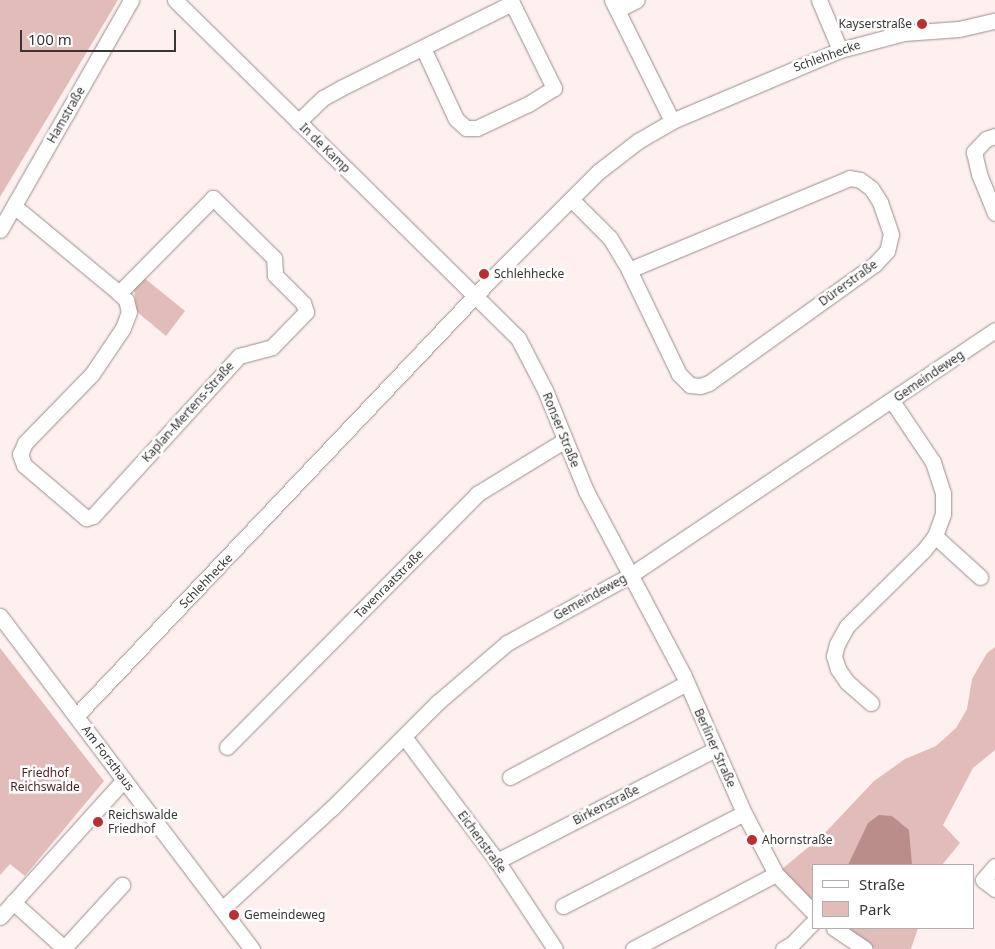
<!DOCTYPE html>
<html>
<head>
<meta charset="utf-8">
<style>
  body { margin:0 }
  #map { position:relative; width:995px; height:949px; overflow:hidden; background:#fdf0ef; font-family:"Noto Sans",sans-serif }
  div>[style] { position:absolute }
  .green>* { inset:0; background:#e2bcb9 }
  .water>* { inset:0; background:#b98e8a }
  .roads { filter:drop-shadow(0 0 1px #998e8d) drop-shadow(0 0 1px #998e8d) }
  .minor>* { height:15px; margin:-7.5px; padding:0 7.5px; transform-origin:7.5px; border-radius:7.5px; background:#fff }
  .dots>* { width:14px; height:14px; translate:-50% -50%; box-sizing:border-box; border:2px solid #fff; border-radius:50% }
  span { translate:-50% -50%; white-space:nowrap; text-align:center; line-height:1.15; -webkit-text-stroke:5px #fff; paint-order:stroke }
  .poi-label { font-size:12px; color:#3a3535 }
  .right { translate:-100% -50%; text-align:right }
  .left { translate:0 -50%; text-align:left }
  .street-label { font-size:12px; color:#3a3535 }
  .park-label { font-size:12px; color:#521c1a }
  .legend { position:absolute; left:812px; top:864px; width:162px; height:65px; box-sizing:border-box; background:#fff; border:1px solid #b0aeae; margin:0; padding:6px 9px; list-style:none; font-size:15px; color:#3a3535 }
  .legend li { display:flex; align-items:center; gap:10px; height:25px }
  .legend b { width:25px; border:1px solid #b0aeae }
  .scale { position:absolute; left:20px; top:30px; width:156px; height:22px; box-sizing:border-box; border:2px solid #3a3535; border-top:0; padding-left:6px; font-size:15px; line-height:18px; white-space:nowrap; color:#3a3535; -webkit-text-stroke:4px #fff; paint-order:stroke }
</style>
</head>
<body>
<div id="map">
  <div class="green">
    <i style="clip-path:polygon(0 0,118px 0,0 197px)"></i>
    <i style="clip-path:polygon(143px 277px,185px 311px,166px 336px,136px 311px,134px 287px)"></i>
    <i style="clip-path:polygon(995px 647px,995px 750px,973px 768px,943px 825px,960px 843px,942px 865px,814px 865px,814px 913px,776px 874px,823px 835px,874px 781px,905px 759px,936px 746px,956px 728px,967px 709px,972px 679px,987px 653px)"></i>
    <i style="clip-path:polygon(0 648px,104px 781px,25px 876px,10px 864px,0 875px)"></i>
    <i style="clip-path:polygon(834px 928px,918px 928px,911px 949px,865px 949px)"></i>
  </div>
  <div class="water">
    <i style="clip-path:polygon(879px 815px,892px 816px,909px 830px,912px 865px,848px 865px,868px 823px)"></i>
  </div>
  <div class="roads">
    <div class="minor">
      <i style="left:175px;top:0;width:482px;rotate:44.6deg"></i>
      <i style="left:518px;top:338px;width:59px;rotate:62.6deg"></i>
      <i style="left:545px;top:390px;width:109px;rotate:67.9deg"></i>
      <i style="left:586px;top:491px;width:207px;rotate:62.1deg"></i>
      <i style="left:683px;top:674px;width:152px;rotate:66.3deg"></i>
      <i style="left:744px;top:813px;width:69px;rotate:62.3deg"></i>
      <i style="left:776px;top:874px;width:54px;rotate:45.7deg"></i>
      <i style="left:612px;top:0;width:135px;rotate:63.6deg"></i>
      <i style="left:819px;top:0;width:54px;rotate:67.2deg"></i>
      <i style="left:617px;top:10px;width:22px;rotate:-27deg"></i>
      <i style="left:298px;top:122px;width:35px;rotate:-44deg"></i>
      <i style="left:323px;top:98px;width:21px;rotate:-29deg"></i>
      <i style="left:341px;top:88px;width:191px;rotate:-26.4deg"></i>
      <i style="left:512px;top:3px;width:95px;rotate:63.7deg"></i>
      <i style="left:554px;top:88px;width:31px;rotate:148deg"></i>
      <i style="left:528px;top:104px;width:56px;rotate:154.8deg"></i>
      <i style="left:477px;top:128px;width:11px;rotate:180deg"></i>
      <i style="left:466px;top:128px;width:13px;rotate:-138deg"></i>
      <i style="left:456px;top:119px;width:78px;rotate:-114.9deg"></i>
      <i style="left:995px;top:136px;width:9px;rotate:162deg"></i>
      <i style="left:986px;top:139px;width:18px;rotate:133deg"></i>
      <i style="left:974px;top:152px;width:23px;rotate:77deg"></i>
      <i style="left:979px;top:174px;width:42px;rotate:67.7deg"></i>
      <i style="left:571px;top:199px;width:55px;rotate:45deg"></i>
      <i style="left:610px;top:238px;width:37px;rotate:59deg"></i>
      <i style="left:629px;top:270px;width:239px;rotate:-22.6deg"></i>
      <i style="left:850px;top:178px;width:10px;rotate:11deg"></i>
      <i style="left:860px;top:180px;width:14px;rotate:36deg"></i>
      <i style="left:871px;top:188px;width:17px;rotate:57deg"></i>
      <i style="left:880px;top:202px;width:34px;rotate:71deg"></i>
      <i style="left:891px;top:234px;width:17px;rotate:103deg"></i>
      <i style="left:887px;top:251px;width:18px;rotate:133deg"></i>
      <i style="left:875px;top:264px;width:204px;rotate:144.4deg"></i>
      <i style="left:709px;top:383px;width:9px;rotate:162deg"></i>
      <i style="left:700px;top:386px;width:10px;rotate:-174deg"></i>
      <i style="left:690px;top:385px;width:16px;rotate:-135deg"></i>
      <i style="left:679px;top:374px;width:115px;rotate:-115.7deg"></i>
      <i style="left:14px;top:206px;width:136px;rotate:39.6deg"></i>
      <i style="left:119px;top:293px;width:10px;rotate:45deg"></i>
      <i style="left:126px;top:300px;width:12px;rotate:76deg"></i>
      <i style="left:129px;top:312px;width:17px;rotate:111deg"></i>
      <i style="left:123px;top:328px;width:55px;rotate:124deg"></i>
      <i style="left:92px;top:374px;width:96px;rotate:134.2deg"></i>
      <i style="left:25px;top:443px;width:12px;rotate:114deg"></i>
      <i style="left:20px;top:454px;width:12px;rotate:70deg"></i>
      <i style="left:24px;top:465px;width:82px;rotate:40.5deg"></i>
      <i style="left:86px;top:518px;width:7px;rotate:-16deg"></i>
      <i style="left:93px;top:516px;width:217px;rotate:-47.6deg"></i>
      <i style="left:239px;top:356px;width:34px;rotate:-15deg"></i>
      <i style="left:272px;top:347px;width:49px;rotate:-45.8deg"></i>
      <i style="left:306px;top:312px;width:9px;rotate:-108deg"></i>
      <i style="left:303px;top:303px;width:40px;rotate:-135deg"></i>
      <i style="left:275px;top:275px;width:17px;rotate:-93deg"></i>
      <i style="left:274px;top:258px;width:86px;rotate:-135.5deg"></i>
      <i style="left:213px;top:198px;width:134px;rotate:134.7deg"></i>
      <i style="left:0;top:230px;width:265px;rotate:-60.3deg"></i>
      <i style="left:935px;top:536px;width:61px;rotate:42.3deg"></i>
      <i style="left:0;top:616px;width:418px;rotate:52.9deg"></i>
      <i style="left:871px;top:703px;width:32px;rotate:-139deg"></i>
      <i style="left:847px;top:682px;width:16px;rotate:-125deg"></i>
      <i style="left:838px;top:669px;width:14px;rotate:-107deg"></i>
      <i style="left:834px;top:656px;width:12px;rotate:-76deg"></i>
      <i style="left:837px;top:644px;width:21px;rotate:-61deg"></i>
      <i style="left:847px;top:626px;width:108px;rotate:-44.6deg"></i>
      <i style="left:924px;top:550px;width:18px;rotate:-52deg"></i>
      <i style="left:935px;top:536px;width:23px;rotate:-70deg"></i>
      <i style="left:943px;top:514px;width:21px;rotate:-90deg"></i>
      <i style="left:943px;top:493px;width:33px;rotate:-108deg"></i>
      <i style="left:933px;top:462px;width:73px;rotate:-123.9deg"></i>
      <i style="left:76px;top:716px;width:601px;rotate:-46.48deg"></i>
      <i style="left:490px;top:280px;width:153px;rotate:-45deg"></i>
      <i style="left:598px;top:172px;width:51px;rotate:-37.8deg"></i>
      <i style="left:638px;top:141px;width:39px;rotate:-30deg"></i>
      <i style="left:672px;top:121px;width:182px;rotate:-22.9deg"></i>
      <i style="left:840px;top:50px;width:66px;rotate:-14.9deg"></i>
      <i style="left:904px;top:33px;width:55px;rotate:-4.2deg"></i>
      <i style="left:959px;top:29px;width:37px;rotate:-13deg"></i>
      <i style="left:405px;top:738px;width:154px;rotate:53.2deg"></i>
      <i style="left:497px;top:861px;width:105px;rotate:56.6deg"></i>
      <i style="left:227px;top:747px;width:356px;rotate:-45.3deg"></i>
      <i style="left:477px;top:494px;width:103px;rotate:-31.5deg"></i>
      <i style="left:510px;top:777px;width:200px;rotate:-28deg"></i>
      <i style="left:497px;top:861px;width:246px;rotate:-27.1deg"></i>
      <i style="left:995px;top:866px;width:18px;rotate:131deg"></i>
      <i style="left:983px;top:880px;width:15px;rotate:37deg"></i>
      <i style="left:13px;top:902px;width:70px;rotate:42.1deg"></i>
      <i style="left:563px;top:906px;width:203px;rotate:-27.2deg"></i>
      <i style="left:222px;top:909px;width:149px;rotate:-42.6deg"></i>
      <i style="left:332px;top:808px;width:150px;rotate:-45deg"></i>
      <i style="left:438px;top:702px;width:91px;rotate:-40.5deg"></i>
      <i style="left:507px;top:643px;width:139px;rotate:-28.8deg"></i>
      <i style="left:629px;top:576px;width:441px;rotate:-33.9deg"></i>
      <i style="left:0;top:917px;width:185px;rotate:-47.9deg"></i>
      <i style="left:834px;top:928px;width:37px;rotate:34deg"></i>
      <i style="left:64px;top:948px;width:86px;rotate:-47.4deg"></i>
      <i style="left:633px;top:949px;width:161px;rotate:-27.7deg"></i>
      <i style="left:783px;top:949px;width:10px;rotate:-29deg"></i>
      <i style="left:792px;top:944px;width:32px;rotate:-46deg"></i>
    </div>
  </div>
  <div class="dots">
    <i style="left:922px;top:24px;background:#bd2e31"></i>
    <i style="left:484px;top:274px;background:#bd2e31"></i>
    <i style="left:98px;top:822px;background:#bd2e31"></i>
    <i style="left:752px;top:840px;background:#bd2e31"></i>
    <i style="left:234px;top:915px;background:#bd2e31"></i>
  </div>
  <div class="poi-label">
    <span class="right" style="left:912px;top:24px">Kayserstraße</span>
    <span class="left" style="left:494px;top:274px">Schlehhecke</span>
    <span class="left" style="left:108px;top:822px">Reichswalde<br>Friedhof</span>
    <span class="left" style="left:762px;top:840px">Ahornstraße</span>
    <span class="left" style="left:244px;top:915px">Gemeindeweg</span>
  </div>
  <div class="street-label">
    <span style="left:827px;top:56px;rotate:-20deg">Schlehhecke</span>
    <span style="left:66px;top:115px;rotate:-60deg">Hamstraße</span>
    <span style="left:325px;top:148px;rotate:44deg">In de Kamp</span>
    <span style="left:848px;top:283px;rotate:-36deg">Dürerstraße</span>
    <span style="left:929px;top:376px;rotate:-34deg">Gemeindeweg</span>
    <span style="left:188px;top:412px;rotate:-48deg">Kaplan-Mertens-Straße</span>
    <span style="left:561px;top:430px;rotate:68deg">Ronser Straße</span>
    <span style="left:206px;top:581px;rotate:-46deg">Schlehhecke</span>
    <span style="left:389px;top:584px;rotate:-45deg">Tavenraatstraße</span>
    <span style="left:590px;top:597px;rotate:-29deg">Gemeindeweg</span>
    <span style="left:715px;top:748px;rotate:66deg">Berliner Straße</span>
    <span style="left:108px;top:758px;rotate:53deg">Am Forsthaus</span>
    <span style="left:606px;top:805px;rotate:-27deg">Birkenstraße</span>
    <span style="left:482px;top:842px;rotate:54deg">Eichenstraße</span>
  </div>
  <div class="park-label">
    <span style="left:45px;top:780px">Friedhof<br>Reichswalde</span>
  </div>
  <ul class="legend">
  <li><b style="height:6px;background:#fff"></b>Straße</li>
  <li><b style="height:14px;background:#e2bcb9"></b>Park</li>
  </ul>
  <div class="scale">100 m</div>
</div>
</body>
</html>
